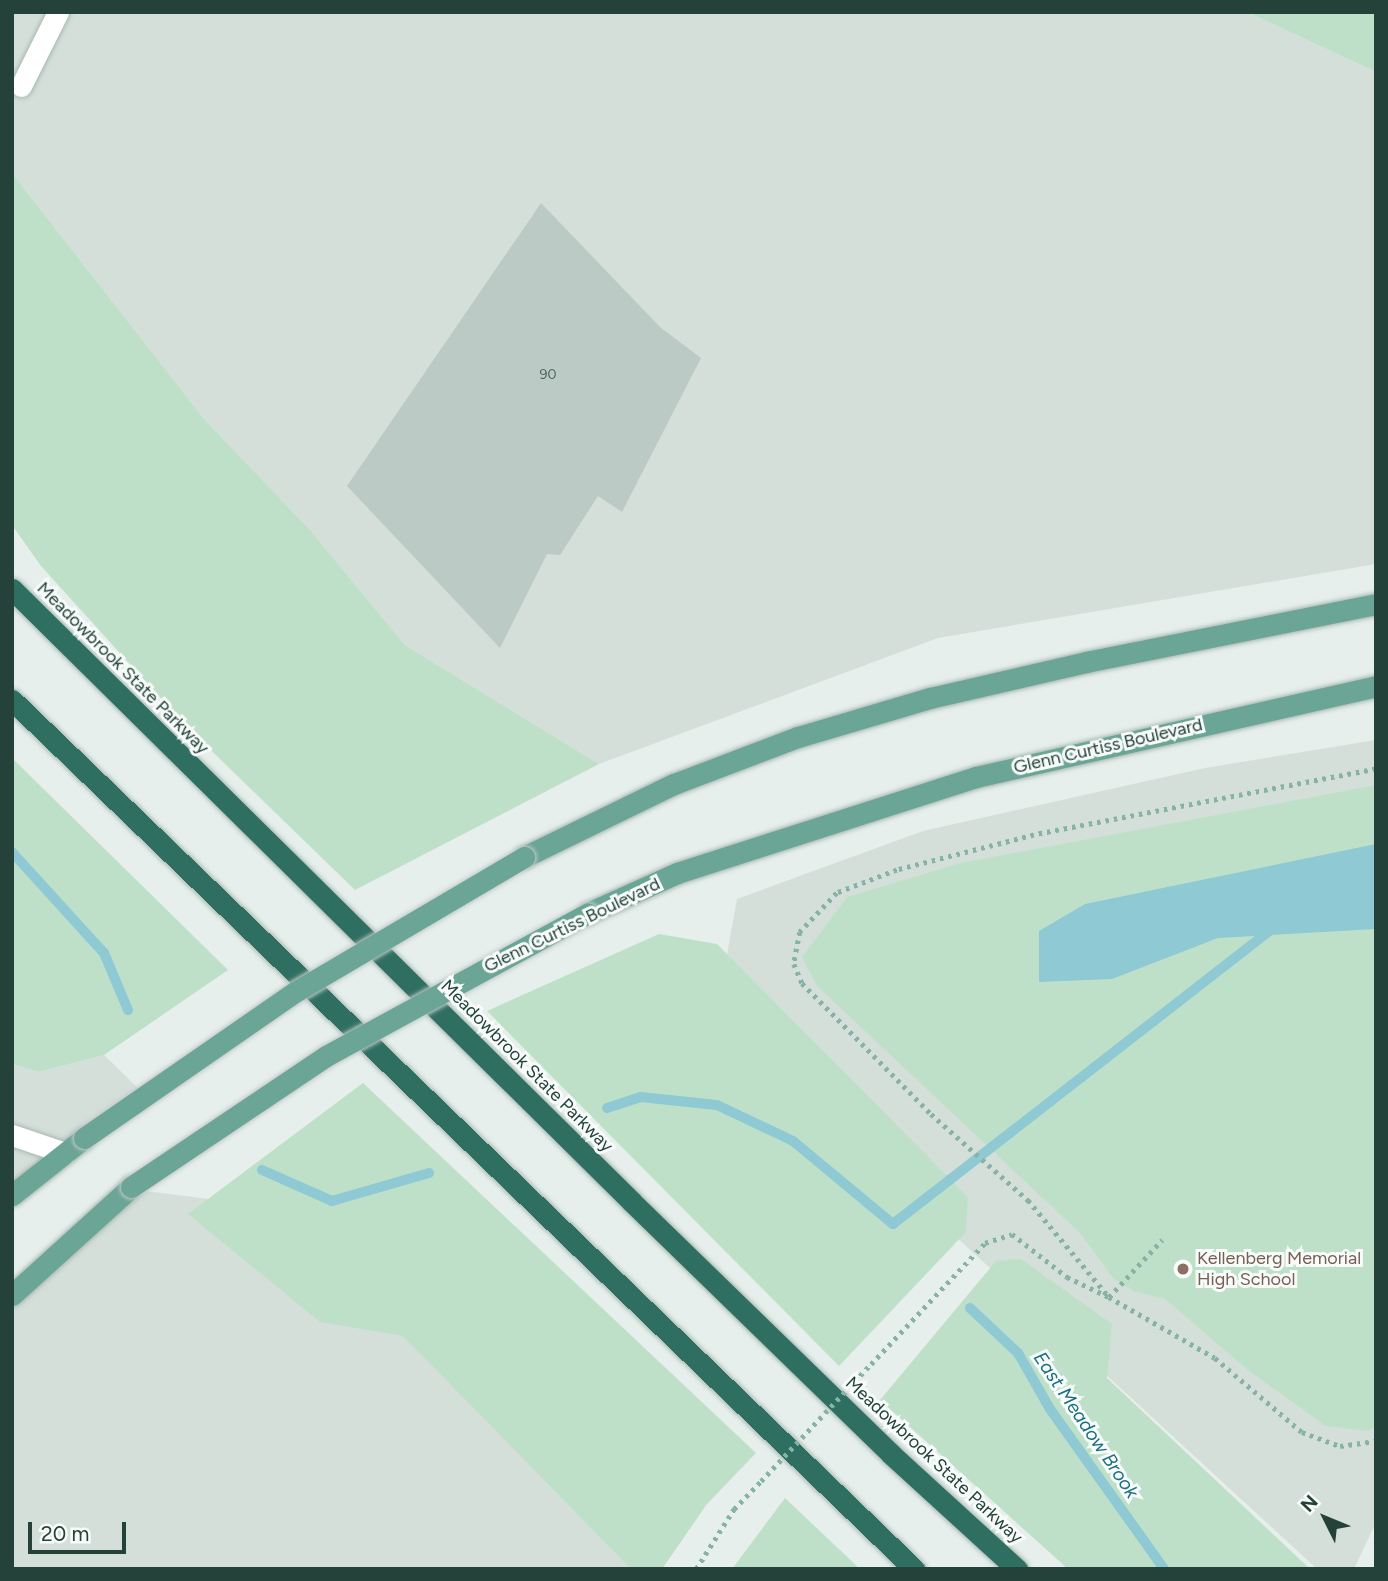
<!DOCTYPE html>
<html>
<head>
<meta charset="utf-8">
<style>
  body { margin:0 }
  #map { position:relative; width:1388px; height:1581px; overflow:hidden; background:#e6efeb; font-family:Figtree,sans-serif }
  div>[style] { position:absolute }
  .built>* { inset:0; background:#d4dfda }
  .green>* { inset:0; background:#bfe0c8 }
  .water>* { inset:0; background:#8ec9d4 }
  .stream>* { height:10px; margin:-5px; padding:0 5px; transform-origin:5px; border-radius:5px; background:#8ec9d4 }
  .building>* { inset:0; background:#bbcac4 }
  .path>* { height:4.5px; margin-top:-2.25px; transform-origin:0; background:repeating-linear-gradient(90deg,#86b3a5 0 3.5px,transparent 0 8.5px) }
  .roads { filter:drop-shadow(0 0 2px #a8b8b2) drop-shadow(0 0 2px #a8b8b2) }
  .minor>* { height:21px; margin:-10.5px; padding:0 10.5px; transform-origin:10.5px; border-radius:10.5px; background:#fff }
  .major>* { height:21px; margin:-10.5px; padding:0 10.5px; transform-origin:10.5px; border-radius:10.5px; background:#6aa596 }
  .highway>* { height:21px; margin:-10.5px; padding:0 10.5px; transform-origin:10.5px; border-radius:10.5px; background:#2f6f62 }
  .path-bridge>* { height:4.5px; margin-top:-2.25px; transform-origin:0; background:repeating-linear-gradient(90deg,#86b3a5 0 3.5px,transparent 0 8.5px) }
  .bridges { filter:drop-shadow(0 0 2px #c2cac8) drop-shadow(0 0 2px #c2cac8) }
  .major-bridge>* { height:21px; margin:-10.5px; padding:0 10.5px; transform-origin:10.5px; border-radius:10.5px; background:#6aa596 }
  .dots>* { width:19px; height:19px; translate:-50% -50%; box-sizing:border-box; border:4px solid #f7fbf9; border-radius:50% }
  span { translate:-50% -50%; white-space:nowrap; text-align:center; line-height:1.15; -webkit-text-stroke:6px #f7fbf9; paint-order:stroke }
  .number-label { font-size:14px; color:#4a645c }
  .number-label span { -webkit-text-stroke-width:0 }
  .street-label { font-size:18px; color:#24423a }
  .education-label { font-size:18px; color:#785e54 }
  .left { translate:0 -50%; text-align:left }
  .water-label { font-size:19px; color:#1c6f80; font-style:italic }
  .frame { position:absolute; inset:0; border:14px solid #24423a; pointer-events:none }
  .north { position:absolute; left:1290px; top:1483px; width:70px; height:70px; -webkit-text-stroke:5px #f7fbf9; paint-order:stroke; rotate:313deg; font-size:19px; font-weight:700; line-height:28px; text-align:center; color:#24423a }
  .north::after { content:''; display:block; margin:auto; width:24px; height:32px; background:#24423a; clip-path:polygon(50% 0,100% 100%,50% 72%,0 100%) }
  .scale { position:absolute; left:28px; top:1522px; width:98px; height:32px; box-sizing:border-box; border:4px solid #24423a; border-top:0; padding-left:9px; font-size:21px; line-height:24px; white-space:nowrap; color:#24423a; -webkit-text-stroke:5px #f7fbf9; paint-order:stroke }
</style>
</head>
<body>
<div id="map">
  <div class="built">
    <i style="clip-path:polygon(12px 12px,1247px 12px,1376px 72px,1376px 564px,938px 638px,599px 764px,405px 645px,310px 530px,204px 419px,12px 173px)"></i>
    <i style="clip-path:polygon(1376px 740px,1376px 1522px,1354px 1569px,1317px 1569px,716px 1016px,737px 899px,923px 831px,1205px 768px)"></i>
    <i style="clip-path:polygon(104px 1055px,139px 1089px,12px 1188px,12px 1064px,39px 1072px)"></i>
    <i style="clip-path:polygon(138px 1190px,279px 1208px,635px 1569px,12px 1569px,12px 1296px)"></i>
  </div>
  <div class="green">
    <i style="clip-path:polygon(1247px 12px,1376px 12px,1376px 72px)"></i>
    <i style="clip-path:polygon(12px 173px,204px 419px,310px 530px,405px 645px,599px 764px,355px 890px,187px 727px,41px 566px,12px 525px)"></i>
    <i style="clip-path:polygon(12px 758px,228px 970px,104px 1055px,39px 1072px,12px 1064px)"></i>
    <i style="clip-path:polygon(1376px 785px,1376px 1425px,1368px 1431px,1326px 1426px,1248px 1370px,1165px 1299px,1133px 1291px,1113px 1278px,1080px 1233px,817px 986px,802px 957px,847px 897px,961px 863px)"></i>
    <i style="clip-path:polygon(659px 934px,717px 944px,968px 1197px,966px 1232px,839px 1366px,487px 1011px)"></i>
    <i style="clip-path:polygon(363px 1083px,756px 1453px,707px 1504px,662px 1569px,631px 1569px,403px 1336px,320px 1322px,188px 1214px)"></i>
    <i style="clip-path:polygon(1021px 1259px,1112px 1324px,1107px 1378px,1310px 1569px,1068px 1569px,880px 1400px,996px 1261px)"></i>
    <i style="clip-path:polygon(785px 1498px,860px 1569px,732px 1569px)"></i>
  </div>
  <div class="water">
    <i style="clip-path:polygon(1376px 844px,1376px 929px,1218px 938px,1112px 979px,1039px 982px,1039px 931px,1085px 904px)"></i>
  </div>
  <div class="stream">
    <i style="left:12px;top:852px;width:137px;rotate:47.7deg"></i>
    <i style="left:104px;top:953px;width:62px;rotate:67.2deg"></i>
    <i style="left:607px;top:1108px;width:36px;rotate:-18deg"></i>
    <i style="left:641px;top:1097px;width:76px;rotate:6deg"></i>
    <i style="left:717px;top:1105px;width:84px;rotate:25.3deg"></i>
    <i style="left:793px;top:1141px;width:130px;rotate:39.7deg"></i>
    <i style="left:893px;top:1224px;width:477px;rotate:-37.9deg"></i>
    <i style="left:262px;top:1170px;width:77px;rotate:23.9deg"></i>
    <i style="left:332px;top:1201px;width:101px;rotate:-16.1deg"></i>
    <i style="left:970px;top:1308px;width:66px;rotate:43.2deg"></i>
    <i style="left:1018px;top:1353px;width:64px;rotate:60.3deg"></i>
    <i style="left:1050px;top:1409px;width:196px;rotate:54.5deg"></i>
  </div>
  <div class="building">
    <i style="clip-path:polygon(541px 203px,660px 327px,701px 358px,622px 512px,598px 496px,560px 555px,547px 554px,500px 648px,347px 486px)"></i>
  </div>
  <div class="path">
    <i style="left:1376px;top:769px;width:348px;rotate:169.1deg"></i>
    <i style="left:1034px;top:835px;width:141px;rotate:165.7deg"></i>
    <i style="left:897px;top:870px;width:64px;rotate:159deg"></i>
    <i style="left:837px;top:893px;width:54px;rotate:133.5deg"></i>
    <i style="left:800px;top:932px;width:33px;rotate:101deg"></i>
    <i style="left:794px;top:964px;width:21px;rotate:67deg"></i>
    <i style="left:802px;top:983px;width:184px;rotate:45.4deg"></i>
    <i style="left:931px;top:1114px;width:130px;rotate:41.6deg"></i>
    <i style="left:1028px;top:1200px;width:126px;rotate:50.1deg"></i>
    <i style="left:1109px;top:1297px;width:122px;rotate:29.9deg"></i>
    <i style="left:1215px;top:1358px;width:114px;rotate:40.4deg"></i>
    <i style="left:1302px;top:1432px;width:40px;rotate:20.2deg"></i>
    <i style="left:1340px;top:1446px;width:36px;rotate:-8deg"></i>
    <i style="left:871px;top:1364px;width:166px;rotate:-46.7deg"></i>
    <i style="left:985px;top:1243px;width:28px;rotate:-18deg"></i>
    <i style="left:1012px;top:1234px;width:70px;rotate:38deg"></i>
    <i style="left:1067px;top:1277px;width:47px;rotate:25.5deg"></i>
    <i style="left:1109px;top:1297px;width:78px;rotate:-47.1deg"></i>
    <i style="left:696px;top:1569px;width:71px;rotate:-57.7deg"></i>
    <i style="left:734px;top:1509px;width:39px;rotate:-46deg"></i>
  </div>
  <div class="roads">
    <div class="minor">
      <i style="left:21px;top:86px;width:83px;rotate:-63.4deg"></i>
      <i style="left:12px;top:1135px;width:56px;rotate:18.8deg"></i>
    </div>
    <div class="major">
      <i style="left:524px;top:857px;width:167px;rotate:-26deg"></i>
      <i style="left:674px;top:784px;width:133px;rotate:-20.8deg"></i>
      <i style="left:798px;top:737px;width:138px;rotate:-16.5deg"></i>
      <i style="left:930px;top:698px;width:160px;rotate:-13deg"></i>
      <i style="left:1086px;top:662px;width:296px;rotate:-11.3deg"></i>
      <i style="left:588px;top:913px;width:98px;rotate:-24.2deg"></i>
      <i style="left:677px;top:873px;width:314px;rotate:-17.8deg"></i>
      <i style="left:976px;top:777px;width:410px;rotate:-12.8deg"></i>
      <i style="left:12px;top:1195px;width:92px;rotate:-38.4deg"></i>
      <i style="left:12px;top:1295px;width:161px;rotate:-42.2deg"></i>
    </div>
    <div class="highway">
      <i style="left:12px;top:589px;width:872px;rotate:44.67deg"></i>
      <i style="left:632px;top:1202px;width:361px;rotate:44.2deg"></i>
      <i style="left:891px;top:1454px;width:171px;rotate:42.4deg"></i>
      <i style="left:12px;top:700px;width:1253px;rotate:43.93deg"></i>
    </div>
  </div>
  <div class="path-bridge">
    <i style="left:761px;top:1481px;width:161px;rotate:-46.8deg"></i>
  </div>
  <div class="bridges">
    <div class="major-bridge">
      <i style="left:84px;top:1138px;width:257px;rotate:-34.7deg"></i>
      <i style="left:295px;top:992px;width:266px;rotate:-30.5deg"></i>
      <i style="left:131px;top:1187px;width:235px;rotate:-33.9deg"></i>
      <i style="left:326px;top:1056px;width:298px;rotate:-28.6deg"></i>
    </div>
  </div>
  <div class="dots">
    <i style="left:1183px;top:1269px;background:#8d6e63"></i>
  </div>
  <div class="number-label">
    <span style="left:548px;top:375px">90</span>
  </div>
  <div class="street-label">
    <span style="left:123px;top:668px;rotate:45deg">Meadowbrook State Parkway</span>
    <span style="left:1108px;top:746px;rotate:-13deg">Glenn Curtiss Boulevard</span>
    <span style="left:572px;top:925px;rotate:-26deg">Glenn Curtiss Boulevard</span>
    <span style="left:527px;top:1066px;rotate:45deg">Meadowbrook State Parkway</span>
    <span style="left:934px;top:1460px;rotate:43deg">Meadowbrook State Parkway</span>
  </div>
  <div class="education-label">
    <span class="left" style="left:1197px;top:1269px">Kellenberg Memorial<br>High School</span>
  </div>
  <div class="water-label">
    <span style="left:1086px;top:1425px;rotate:56deg">East Meadow Brook</span>
  </div>
  <div class="frame"></div>
  <div class="north">N</div>
  <div class="scale">20 m</div>
</div>
</body>
</html>
